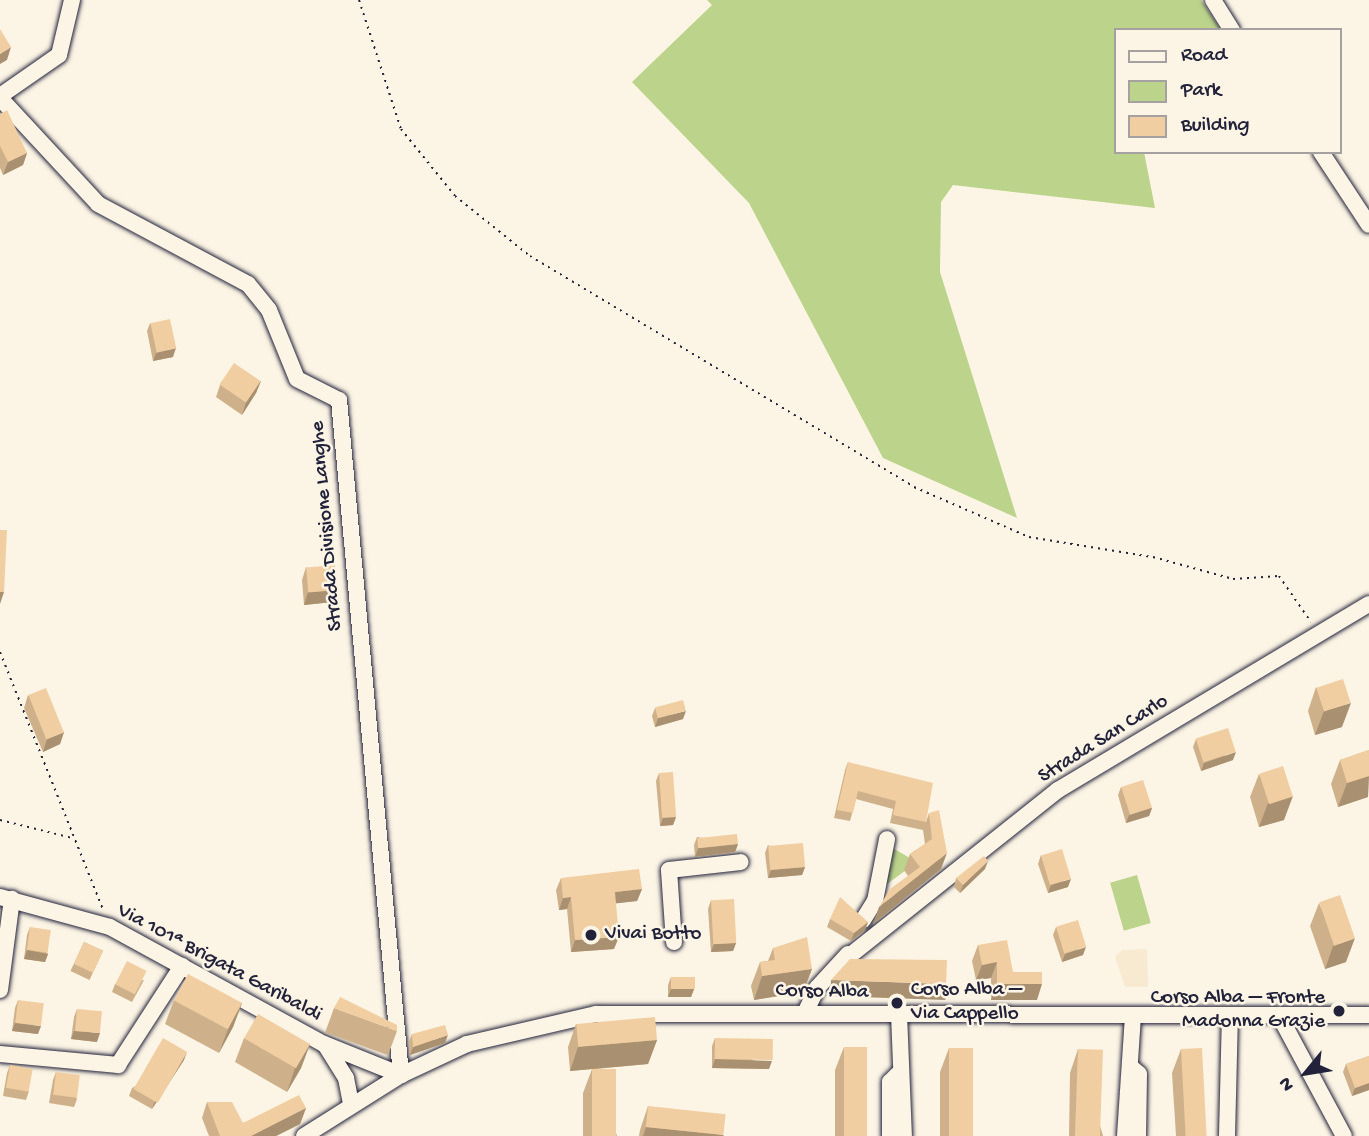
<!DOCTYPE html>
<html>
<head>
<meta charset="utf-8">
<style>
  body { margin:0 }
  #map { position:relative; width:1369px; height:1136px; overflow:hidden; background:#fcf5e5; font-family:"Gochi Hand",sans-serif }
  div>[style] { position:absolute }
  .built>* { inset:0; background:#f8e9d1 }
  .green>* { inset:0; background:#bbd38a; transform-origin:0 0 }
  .path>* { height:2px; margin-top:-1px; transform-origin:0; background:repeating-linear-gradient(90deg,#22223b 0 2px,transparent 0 7px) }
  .roads { filter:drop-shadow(0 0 2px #22223b) drop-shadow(0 0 2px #22223b) }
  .minor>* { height:16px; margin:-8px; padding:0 8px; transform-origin:8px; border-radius:8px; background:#fcf5e5 }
  .wall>* { inset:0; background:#ceb18a; transform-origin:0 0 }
  .shaded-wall>* { inset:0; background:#a89071; transform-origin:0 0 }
  .building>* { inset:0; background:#f0cea1; transform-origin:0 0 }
  .dots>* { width:19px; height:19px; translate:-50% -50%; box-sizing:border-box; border:4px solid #fcf5e5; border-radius:50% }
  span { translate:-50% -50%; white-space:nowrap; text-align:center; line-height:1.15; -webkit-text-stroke:5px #fcf5e5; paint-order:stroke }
  .street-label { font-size:21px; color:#22223b }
  .poi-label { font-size:21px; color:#22223b }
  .left { translate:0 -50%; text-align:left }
  .right { translate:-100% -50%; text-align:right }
  .legend { position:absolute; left:1114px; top:28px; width:228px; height:126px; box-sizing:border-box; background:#fcf5e5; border:2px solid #a5a1a1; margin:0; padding:9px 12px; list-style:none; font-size:21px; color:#22223b }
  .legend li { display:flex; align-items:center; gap:14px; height:35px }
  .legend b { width:35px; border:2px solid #a5a1a1 }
  .north { position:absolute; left:1271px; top:1038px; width:70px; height:70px; -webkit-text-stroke:5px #fcf5e5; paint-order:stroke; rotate:240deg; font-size:19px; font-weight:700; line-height:28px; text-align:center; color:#22223b }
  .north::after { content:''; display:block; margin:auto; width:24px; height:32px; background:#22223b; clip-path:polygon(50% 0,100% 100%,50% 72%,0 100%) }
</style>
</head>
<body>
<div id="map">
  <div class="built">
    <i style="clip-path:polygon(1147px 949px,1148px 987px,1125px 987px,1115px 957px,1122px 950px)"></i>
  </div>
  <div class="green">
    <i style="clip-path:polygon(707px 0,1201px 0,1221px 30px,1115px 30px,1115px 152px,1144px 152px,1155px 208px,953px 185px,941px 202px,940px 272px,1017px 518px,883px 458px,749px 203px,632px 82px,712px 5px)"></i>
    <i style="clip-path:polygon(889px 846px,917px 862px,883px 887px)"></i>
    <i style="left:1137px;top:875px;width:50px;height:28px;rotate:74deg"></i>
  </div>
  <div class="path">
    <i style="left:359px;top:0;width:136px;rotate:72deg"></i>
    <i style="left:401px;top:129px;width:86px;rotate:51.1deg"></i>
    <i style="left:455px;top:196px;width:96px;rotate:38.7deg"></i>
    <i style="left:530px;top:256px;width:448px;rotate:31deg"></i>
    <i style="left:914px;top:487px;width:125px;rotate:23.5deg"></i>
    <i style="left:1029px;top:537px;width:126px;rotate:9.2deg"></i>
    <i style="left:1153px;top:557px;width:83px;rotate:15.4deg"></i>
    <i style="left:1233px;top:579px;width:46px;rotate:-3.7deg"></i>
    <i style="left:1279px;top:576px;width:56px;rotate:55.2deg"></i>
    <i style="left:0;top:652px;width:277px;rotate:68.2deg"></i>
    <i style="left:0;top:820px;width:74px;rotate:14deg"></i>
  </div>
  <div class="roads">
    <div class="minor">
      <i style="left:1213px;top:0;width:36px;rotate:58deg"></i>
      <i style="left:0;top:96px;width:72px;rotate:-34.8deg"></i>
      <i style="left:59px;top:55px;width:57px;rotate:-76.7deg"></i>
      <i style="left:0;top:98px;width:144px;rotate:47.2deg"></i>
      <i style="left:98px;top:204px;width:170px;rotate:28.1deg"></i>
      <i style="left:248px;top:284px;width:33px;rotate:51deg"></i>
      <i style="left:269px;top:310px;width:74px;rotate:67.9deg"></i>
      <i style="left:297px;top:379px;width:47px;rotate:26.6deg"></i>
      <i style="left:339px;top:400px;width:678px;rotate:84.75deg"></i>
      <i style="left:1321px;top:152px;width:87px;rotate:56.7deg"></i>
      <i style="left:0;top:897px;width:114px;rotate:15.3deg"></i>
      <i style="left:110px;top:927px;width:244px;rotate:28.7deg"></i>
      <i style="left:324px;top:1044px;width:83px;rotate:21.9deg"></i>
      <i style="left:863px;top:920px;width:22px;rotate:-58deg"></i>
      <i style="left:875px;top:901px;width:63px;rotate:-79deg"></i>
      <i style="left:674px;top:942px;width:72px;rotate:-94deg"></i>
      <i style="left:669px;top:870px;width:72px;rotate:-6.3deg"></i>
      <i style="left:843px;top:961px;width:275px;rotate:-38.5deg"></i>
      <i style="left:1058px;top:790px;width:362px;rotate:-30.9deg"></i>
      <i style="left:0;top:990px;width:92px;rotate:-82.5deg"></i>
      <i style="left:805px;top:1013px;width:28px;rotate:-64deg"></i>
      <i style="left:817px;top:988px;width:46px;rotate:-47.6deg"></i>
      <i style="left:899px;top:1014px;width:122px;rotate:87.7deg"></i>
      <i style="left:1279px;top:1015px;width:137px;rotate:61.8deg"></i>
      <i style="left:326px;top:1046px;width:38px;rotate:58deg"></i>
      <i style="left:346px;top:1078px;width:25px;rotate:79deg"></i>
      <i style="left:0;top:1054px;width:119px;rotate:5.3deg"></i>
      <i style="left:118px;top:1065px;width:118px;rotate:-57.1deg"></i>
      <i style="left:1132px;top:1068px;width:9px;rotate:41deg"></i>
      <i style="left:1139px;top:1074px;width:62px;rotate:90.9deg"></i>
      <i style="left:304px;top:1136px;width:115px;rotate:-32.2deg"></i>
      <i style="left:401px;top:1075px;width:73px;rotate:-25.2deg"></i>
      <i style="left:467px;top:1044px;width:132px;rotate:-13.1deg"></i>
      <i style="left:596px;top:1014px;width:773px;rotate:0.07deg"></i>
      <i style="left:890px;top:1136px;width:54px;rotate:-90deg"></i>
      <i style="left:890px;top:1082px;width:11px;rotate:-45deg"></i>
      <i style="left:1125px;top:1136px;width:121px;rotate:-86.2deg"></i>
      <i style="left:1227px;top:1136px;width:121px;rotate:-88.6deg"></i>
    </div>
  </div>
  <div class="wall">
    <i style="clip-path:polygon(0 114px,27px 153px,23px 165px,3px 175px,0 168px)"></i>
    <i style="clip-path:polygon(150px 323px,173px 357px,153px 361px,147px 331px)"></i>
    <i style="clip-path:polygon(261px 381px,256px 393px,242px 415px,216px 397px,220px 385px)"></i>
    <i style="clip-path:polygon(306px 567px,337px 590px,333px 602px,304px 605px,302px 580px)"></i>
    <i style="clip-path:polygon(1316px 687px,1342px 727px,1315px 735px,1308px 711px)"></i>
    <i style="clip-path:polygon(28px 695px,64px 732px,60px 744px,43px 752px,24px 708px)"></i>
    <i style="clip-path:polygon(655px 708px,683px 719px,655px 727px,652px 716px)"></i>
    <i style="clip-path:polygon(1196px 739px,1233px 760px,1201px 771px,1193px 747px)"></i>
    <i style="clip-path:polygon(1369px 750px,1368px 797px,1338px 807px,1331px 784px,1340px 760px)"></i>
    <i style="clip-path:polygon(848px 762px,926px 822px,929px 813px,941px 869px,873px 924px,908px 876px,904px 870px,910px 854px,925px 844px,923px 830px,890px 823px,893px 809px,856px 799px,850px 821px,834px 818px,845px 770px)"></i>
    <i style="clip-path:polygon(659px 773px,676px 817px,673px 825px,660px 826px,656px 781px)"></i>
    <i style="clip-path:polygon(1259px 774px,1284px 820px,1259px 827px,1250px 797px)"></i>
    <i style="clip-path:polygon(1121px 787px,1152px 808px,1149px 816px,1126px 823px,1118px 795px)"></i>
    <i style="clip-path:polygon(697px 837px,738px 844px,735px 852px,695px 857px,694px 845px)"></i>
    <i style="clip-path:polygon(768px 845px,805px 867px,802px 875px,768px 878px,765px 853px)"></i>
    <i style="clip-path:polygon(1041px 855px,1068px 887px,1048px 893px,1038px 864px)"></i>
    <i style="clip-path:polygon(985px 869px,960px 893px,954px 887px,956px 878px)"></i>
    <i style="clip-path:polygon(561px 878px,642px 889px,637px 901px,616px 903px,614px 949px,571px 952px,567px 909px,559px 910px,556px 890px)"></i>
    <i style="clip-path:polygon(711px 900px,736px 943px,733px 951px,711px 952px,708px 909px)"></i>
    <i style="clip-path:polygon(1319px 903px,1346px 962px,1325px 969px,1310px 926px)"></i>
    <i style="clip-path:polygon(830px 919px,868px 922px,865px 930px,851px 941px,827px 927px)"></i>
    <i style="clip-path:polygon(30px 927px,48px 954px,45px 962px,24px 959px,27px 935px)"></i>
    <i style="clip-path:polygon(1056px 927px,1083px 955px,1062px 962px,1053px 935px)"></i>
    <i style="left:84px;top:942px;width:21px;height:32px;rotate:25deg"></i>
    <i style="clip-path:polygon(978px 945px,1013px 972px,1037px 1000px,991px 1000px,991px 978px,976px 980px,972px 961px)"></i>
    <i style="clip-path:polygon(773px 948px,812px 969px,803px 992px,754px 1000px,751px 986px,760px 962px,768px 961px)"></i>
    <i style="clip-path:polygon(671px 977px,694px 989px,691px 997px,668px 997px,668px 985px)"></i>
    <i style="clip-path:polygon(144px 980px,132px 1002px,112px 992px,115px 984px)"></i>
    <i style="clip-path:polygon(18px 1000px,38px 1034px,12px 1031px,15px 1008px)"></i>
    <i style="clip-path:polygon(174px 1000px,242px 1003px,233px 1027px,219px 1053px,165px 1024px)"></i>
    <i style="left:334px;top:1008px;width:67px;height:26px;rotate:20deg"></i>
    <i style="clip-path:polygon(77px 1009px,97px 1042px,71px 1039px,74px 1017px)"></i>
    <i style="clip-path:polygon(576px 1024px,657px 1040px,648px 1064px,595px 1069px,617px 1136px,583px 1136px,583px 1093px,592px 1069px,570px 1071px,568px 1047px)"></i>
    <i style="clip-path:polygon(412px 1034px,445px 1043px,410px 1055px,409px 1042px)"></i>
    <i style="clip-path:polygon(244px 1038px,310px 1044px,301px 1068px,287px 1092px,235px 1062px)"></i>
    <i style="clip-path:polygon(715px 1038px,769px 1069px,712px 1068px,712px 1046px)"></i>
    <i style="clip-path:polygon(844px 1047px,867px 1136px,835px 1136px,835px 1070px)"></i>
    <i style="clip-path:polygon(949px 1048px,973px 1136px,940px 1136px,940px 1072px)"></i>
    <i style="clip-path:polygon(1078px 1049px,1103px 1136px,1069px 1136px,1070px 1073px)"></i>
    <i style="clip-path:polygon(1181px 1049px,1206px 1136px,1176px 1136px,1172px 1073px)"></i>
    <i style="clip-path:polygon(1369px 1056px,1369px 1090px,1352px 1096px,1343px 1072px,1346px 1064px)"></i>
    <i style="clip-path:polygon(184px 1060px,152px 1109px,129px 1096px,132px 1088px)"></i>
    <i style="clip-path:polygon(10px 1065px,29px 1091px,26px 1100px,3px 1096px,7px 1073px)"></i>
    <i style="clip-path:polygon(56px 1072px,77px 1099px,74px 1107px,49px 1103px,53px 1080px)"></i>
    <i style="clip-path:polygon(207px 1102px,243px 1123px,306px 1108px,300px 1124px,276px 1136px,209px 1136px,202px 1118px)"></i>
    <i style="clip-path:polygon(648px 1106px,723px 1136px,639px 1136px,640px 1130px)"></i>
  </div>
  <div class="shaded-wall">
    <i style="clip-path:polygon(11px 47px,7px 60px,0 64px,0 54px)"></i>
    <i style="clip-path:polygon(27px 153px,23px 165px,3px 175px,8px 162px)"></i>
    <i style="clip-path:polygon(176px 348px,173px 357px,153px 361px,156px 353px)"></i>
    <i style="clip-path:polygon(261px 381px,256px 393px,242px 415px,246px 402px)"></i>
    <i style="clip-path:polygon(337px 590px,333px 602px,304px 605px,308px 592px)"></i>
    <i style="clip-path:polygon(0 592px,4px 592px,0 604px)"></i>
    <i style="clip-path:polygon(1351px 703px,1342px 727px,1315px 735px,1324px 711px)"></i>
    <i style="clip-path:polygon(686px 711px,683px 719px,655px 727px,658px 718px)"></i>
    <i style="clip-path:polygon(64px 732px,60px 744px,43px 752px,47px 739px)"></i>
    <i style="clip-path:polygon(1236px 752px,1233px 760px,1201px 771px,1204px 763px)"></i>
    <i style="clip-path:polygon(1369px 776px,1368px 797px,1338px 807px,1347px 783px)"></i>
    <i style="clip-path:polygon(1293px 796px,1284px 820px,1259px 827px,1268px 803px)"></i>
    <i style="clip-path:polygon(1152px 808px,1149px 816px,1126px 823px,1129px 815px)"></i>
    <i style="clip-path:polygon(676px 817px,673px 825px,660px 826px,663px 818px)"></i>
    <i style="clip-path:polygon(738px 844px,735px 852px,695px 857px,698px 848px)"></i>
    <i style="clip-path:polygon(947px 853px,941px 869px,873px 924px,879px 907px)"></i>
    <i style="clip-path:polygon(988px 861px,985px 869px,960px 893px,963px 885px)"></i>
    <i style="clip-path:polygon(805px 867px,802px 875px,768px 878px,771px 870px)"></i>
    <i style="clip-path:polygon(1071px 879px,1068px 887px,1048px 893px,1051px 885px)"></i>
    <i style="clip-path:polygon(642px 889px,637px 901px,611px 904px,615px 892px)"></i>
    <i style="clip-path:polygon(571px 897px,567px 909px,559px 910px,563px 898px)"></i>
    <i style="clip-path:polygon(868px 922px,865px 930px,851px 941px,854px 933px)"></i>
    <i style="clip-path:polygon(619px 937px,614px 949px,571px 952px,575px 940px)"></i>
    <i style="clip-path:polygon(1355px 938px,1346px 962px,1325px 969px,1333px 946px)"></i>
    <i style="clip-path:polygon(736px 943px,733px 951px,711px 952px,714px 944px)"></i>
    <i style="clip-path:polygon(1086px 947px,1083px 955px,1062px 962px,1065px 954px)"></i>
    <i style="clip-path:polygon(27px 950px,48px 954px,45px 962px,24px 959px)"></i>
    <i style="clip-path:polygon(997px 962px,991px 978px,976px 980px,982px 965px)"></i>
    <i style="clip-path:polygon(812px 969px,803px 992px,754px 1000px,762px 976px)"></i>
    <i style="left:831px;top:980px;width:115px;height:16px;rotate:2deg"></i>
    <i style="clip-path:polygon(997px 984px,1042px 984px,1037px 1000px,991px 1000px)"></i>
    <i style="clip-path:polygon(671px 989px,694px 989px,691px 997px,668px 997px)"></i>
    <i style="clip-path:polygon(242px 1003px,233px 1027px,219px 1053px,228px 1029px)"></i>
    <i style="clip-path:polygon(15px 1023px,41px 1026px,38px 1034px,12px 1031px)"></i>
    <i style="clip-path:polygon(74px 1031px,100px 1033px,97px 1042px,71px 1039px)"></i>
    <i style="clip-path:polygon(448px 1035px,445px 1043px,410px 1055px,413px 1047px)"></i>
    <i style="clip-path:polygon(657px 1040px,648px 1064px,570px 1071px,578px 1047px)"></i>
    <i style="clip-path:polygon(310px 1044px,301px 1068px,287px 1092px,295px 1068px)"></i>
    <i style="clip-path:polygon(187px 1052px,184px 1060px,152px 1109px,155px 1101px)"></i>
    <i style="clip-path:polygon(715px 1059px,772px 1061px,769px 1069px,712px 1068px)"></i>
    <i style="clip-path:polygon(1369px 1083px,1369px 1090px,1352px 1096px,1355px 1088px)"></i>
    <i style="clip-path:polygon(306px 1108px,300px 1124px,276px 1136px,251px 1136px)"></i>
    <i style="clip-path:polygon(646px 1127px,724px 1135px,723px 1136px,643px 1136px)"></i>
  </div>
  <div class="building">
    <i style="clip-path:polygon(0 29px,11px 47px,0 54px)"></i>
    <i style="clip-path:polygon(7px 110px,27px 153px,8px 162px,0 146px,0 114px)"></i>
    <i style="left:170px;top:319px;width:30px;height:20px;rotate:78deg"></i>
    <i style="left:234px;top:363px;width:32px;height:26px;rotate:34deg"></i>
    <i style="clip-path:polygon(0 530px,7px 530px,4px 592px,0 592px)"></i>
    <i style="left:335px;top:565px;width:25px;height:29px;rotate:85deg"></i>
    <i style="left:1343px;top:679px;width:25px;height:28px;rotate:72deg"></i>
    <i style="left:46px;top:688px;width:48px;height:19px;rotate:68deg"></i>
    <i style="left:683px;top:700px;width:11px;height:29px;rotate:75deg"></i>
    <i style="left:1228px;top:728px;width:25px;height:34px;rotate:72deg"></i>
    <i style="clip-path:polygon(1369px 750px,1369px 776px,1347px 783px,1340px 760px)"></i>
    <i style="clip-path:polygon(848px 762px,933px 783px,926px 822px,893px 815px,896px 801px,858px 791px,853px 813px,837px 810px)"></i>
    <i style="left:1283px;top:766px;width:32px;height:25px;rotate:72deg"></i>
    <i style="left:673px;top:772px;width:45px;height:14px;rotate:86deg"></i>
    <i style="left:1143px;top:780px;width:29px;height:23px;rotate:72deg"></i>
    <i style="clip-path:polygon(939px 810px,947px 853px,879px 907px,890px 889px,920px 867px,910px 854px,932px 839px,929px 813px)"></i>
    <i style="left:737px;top:834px;width:10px;height:40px;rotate:84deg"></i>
    <i style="left:803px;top:843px;width:24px;height:35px;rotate:85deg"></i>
    <i style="left:1062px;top:849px;width:31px;height:22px;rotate:73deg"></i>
    <i style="clip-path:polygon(984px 856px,988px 861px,963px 885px,956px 878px)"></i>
    <i style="clip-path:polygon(639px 869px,642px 889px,615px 892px,619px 937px,575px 940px,571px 897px,563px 898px,561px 878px)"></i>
    <i style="left:1340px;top:895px;width:46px;height:22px;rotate:71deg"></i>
    <i style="clip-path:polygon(840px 897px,868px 922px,854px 933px,830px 919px)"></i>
    <i style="left:734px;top:899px;width:44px;height:23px;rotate:87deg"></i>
    <i style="left:1078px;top:920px;width:28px;height:23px;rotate:73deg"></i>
    <i style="left:30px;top:927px;width:21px;height:23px;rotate:8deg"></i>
    <i style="clip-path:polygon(807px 937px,812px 969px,762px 976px,760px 962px,775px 960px,773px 948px)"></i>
    <i style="clip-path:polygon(1007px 940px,1013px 972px,1042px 972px,1042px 984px,997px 984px,997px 962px,982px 965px,978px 945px)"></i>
    <i style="left:84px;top:942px;width:21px;height:24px;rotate:25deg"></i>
    <i style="clip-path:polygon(850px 959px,947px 960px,946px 984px,831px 980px)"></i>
    <i style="left:127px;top:961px;width:22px;height:26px;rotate:27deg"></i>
    <i style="left:188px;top:974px;width:61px;height:30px;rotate:28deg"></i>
    <i style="left:671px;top:977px;width:24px;height:12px"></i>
    <i style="clip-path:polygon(340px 997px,397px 1025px,397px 1031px,334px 1008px)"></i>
    <i style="left:18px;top:1000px;width:26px;height:23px;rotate:7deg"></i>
    <i style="left:77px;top:1009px;width:25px;height:22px;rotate:5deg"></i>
    <i style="left:258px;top:1014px;width:60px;height:28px;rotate:30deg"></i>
    <i style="left:655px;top:1017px;width:23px;height:79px;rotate:85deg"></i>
    <i style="clip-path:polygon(445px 1025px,448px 1035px,413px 1047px,412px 1034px)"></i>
    <i style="left:163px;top:1038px;width:28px;height:59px;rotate:30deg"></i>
    <i style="left:715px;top:1038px;width:58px;height:21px;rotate:1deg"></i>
    <i style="left:844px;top:1047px;width:23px;height:89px"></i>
    <i style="left:949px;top:1048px;width:24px;height:88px"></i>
    <i style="left:1202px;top:1048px;width:88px;height:21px;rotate:87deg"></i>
    <i style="left:1078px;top:1049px;width:25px;height:87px;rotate:2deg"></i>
    <i style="clip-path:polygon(1369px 1056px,1369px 1083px,1355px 1088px,1346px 1064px)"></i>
    <i style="left:10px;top:1065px;width:23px;height:23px;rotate:10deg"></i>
    <i style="left:592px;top:1069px;width:24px;height:67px"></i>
    <i style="left:56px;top:1072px;width:24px;height:23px;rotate:7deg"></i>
    <i style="clip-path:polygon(299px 1095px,306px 1108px,251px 1136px,220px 1136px,207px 1102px,232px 1102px,243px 1123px)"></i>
    <i style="left:648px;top:1106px;width:78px;height:21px;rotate:6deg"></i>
  </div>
  <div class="dots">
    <i style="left:591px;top:935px;background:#22223b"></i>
    <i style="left:897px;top:1003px;background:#22223b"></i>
    <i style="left:1339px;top:1011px;background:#22223b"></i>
  </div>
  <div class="street-label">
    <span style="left:328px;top:526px;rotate:-95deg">Strada Divisione Langhe</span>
    <span style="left:1104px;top:740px;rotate:-32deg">Strada San Carlo</span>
    <span style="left:219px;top:964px;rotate:28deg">Via 101ª Brigata Garibaldi</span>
    <span style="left:822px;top:993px;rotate:1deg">Corso Alba</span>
  </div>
  <div class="poi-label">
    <span class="left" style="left:605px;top:935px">Vivai Botto</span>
    <span class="left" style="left:911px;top:1003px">Corso Alba –<br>Via Cappello</span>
    <span class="right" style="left:1325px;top:1011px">Corso Alba – Fronte<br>Madonna Grazie</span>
  </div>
  <ul class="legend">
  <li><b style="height:9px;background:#fcf5e5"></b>Road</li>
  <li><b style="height:19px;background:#bbd38a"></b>Park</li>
  <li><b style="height:19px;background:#f0cea1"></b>Building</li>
  </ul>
  <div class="north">N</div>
</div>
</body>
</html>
